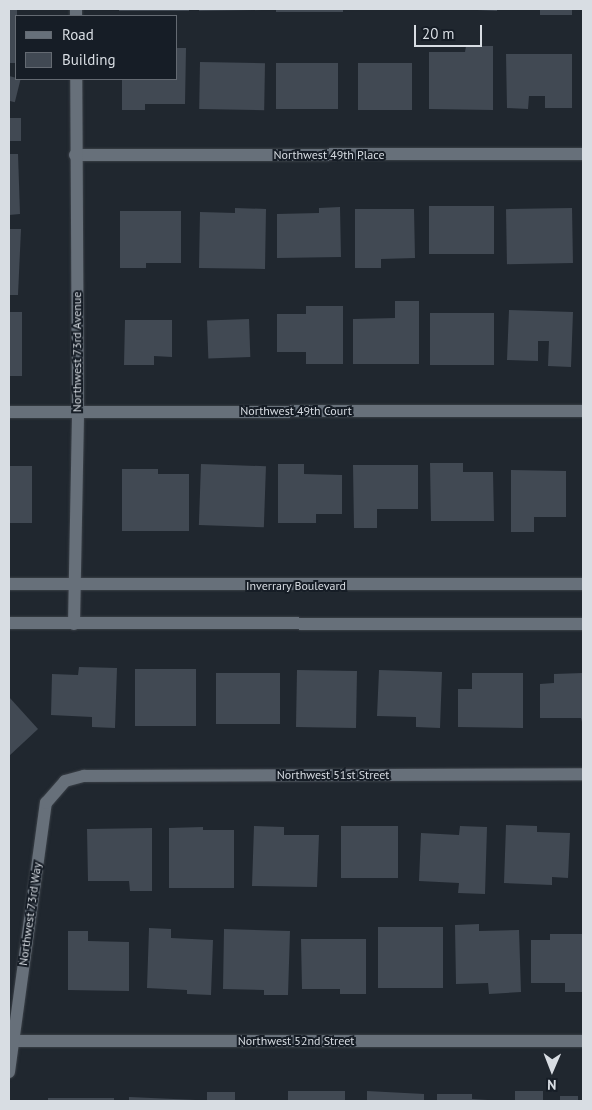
<!DOCTYPE html>
<html>
<head>
<meta charset="utf-8">
<style>
  body { margin:0 }
  #map { position:relative; width:592px; height:1110px; overflow:hidden; background:#20272f; font-family:"PT Sans",sans-serif }
  div>[style] { position:absolute }
  .building>* { inset:0; background:#414953; transform-origin:0 0 }
  .roads { filter:drop-shadow(0 0 1px #3b4148) drop-shadow(0 0 1px #3b4148) }
  .street>* { height:12px; margin:-6px; padding:0 6px; transform-origin:6px; border-radius:6px; background:#67707a }
  .secondary>* { height:12px; margin:-6px; padding:0 6px; transform-origin:6px; border-radius:6px; background:#67707a }
  span { translate:-50% -50%; white-space:nowrap; text-align:center; line-height:1.15; -webkit-text-stroke:4px #161d26; paint-order:stroke }
  .street-label { font-size:12px; color:#d8dde3 }
  .frame { position:absolute; inset:0; border:10px solid #d8dde3; pointer-events:none }
  .legend { position:absolute; left:15px; top:15px; width:162px; height:65px; box-sizing:border-box; background:#161d26; border:1px solid #646a72; margin:0; padding:6px 9px; list-style:none; font-size:15px; color:#d8dde3 }
  .legend li { display:flex; align-items:center; gap:10px; height:25px }
  .legend b { width:25px; border:1px solid #646a72 }
  .north { position:absolute; left:527px; top:1045px; width:50px; height:50px; -webkit-text-stroke:4px #161d26; paint-order:stroke; rotate:181deg; font-size:14px; font-weight:700; line-height:20px; text-align:center; color:#d8dde3 }
  .north::after { content:''; display:block; margin:auto; width:18px; height:22px; background:#d8dde3; clip-path:polygon(50% 0,100% 100%,50% 72%,0 100%) }
  .scale { position:absolute; left:414px; top:25px; width:68px; height:22px; box-sizing:border-box; border:2px solid #d8dde3; border-top:0; padding-left:6px; font-size:15px; line-height:18px; white-space:nowrap; color:#d8dde3; -webkit-text-stroke:4px #161d26; paint-order:stroke }
</style>
</head>
<body>
<div id="map">
  <div class="building">
    <i style="left:9px;top:9px;width:8px;height:54px"></i>
    <i style="left:119px;top:9px;width:70px;height:2px"></i>
    <i style="clip-path:polygon(199px 9px,262px 9px,262px 10px,199px 11px)"></i>
    <i style="left:276px;top:9px;width:67px;height:3px"></i>
    <i style="clip-path:polygon(477px 9px,497px 9px,497px 11px,477px 10px)"></i>
    <i style="left:540px;top:9px;width:32px;height:6px"></i>
    <i style="clip-path:polygon(466px 46px,493px 46px,493px 110px,429px 109px,429px 52px,465px 52px)"></i>
    <i style="clip-path:polygon(176px 48px,186px 48px,185px 104px,145px 104px,145px 110px,122px 110px,122px 79px,176px 79px)"></i>
    <i style="clip-path:polygon(506px 54px,572px 54px,572px 108px,545px 108px,545px 96px,529px 96px,528px 109px,507px 108px)"></i>
    <i style="left:200px;top:62px;width:65px;height:47px;rotate:1deg"></i>
    <i style="left:338px;top:63px;width:46px;height:62px;rotate:90deg"></i>
    <i style="left:358px;top:63px;width:54px;height:47px"></i>
    <i style="left:9px;top:76px;width:12px;height:24px;rotate:14deg"></i>
    <i style="left:9px;top:118px;width:12px;height:23px"></i>
    <i style="clip-path:polygon(9px 154px,18px 154px,20px 214px,9px 215px)"></i>
    <i style="left:494px;top:206px;width:48px;height:65px;rotate:90deg"></i>
    <i style="clip-path:polygon(340px 207px,341px 257px,277px 258px,277px 214px,319px 213px,319px 208px)"></i>
    <i style="clip-path:polygon(235px 208px,266px 209px,265px 269px,199px 268px,200px 212px,235px 213px)"></i>
    <i style="left:572px;top:208px;width:55px;height:66px;rotate:89deg"></i>
    <i style="clip-path:polygon(355px 209px,414px 209px,415px 258px,381px 259px,381px 268px,355px 268px)"></i>
    <i style="clip-path:polygon(120px 211px,181px 211px,181px 263px,146px 263px,146px 268px,120px 268px)"></i>
    <i style="clip-path:polygon(9px 229px,21px 229px,18px 295px,9px 295px)"></i>
    <i style="clip-path:polygon(395px 301px,419px 301px,419px 364px,353px 364px,353px 319px,395px 318px)"></i>
    <i style="clip-path:polygon(306px 306px,343px 306px,343px 364px,306px 364px,306px 352px,277px 352px,277px 314px,306px 314px)"></i>
    <i style="clip-path:polygon(509px 310px,573px 312px,571px 367px,548px 366px,549px 341px,538px 341px,538px 361px,507px 360px)"></i>
    <i style="left:9px;top:312px;width:13px;height:64px"></i>
    <i style="left:430px;top:313px;width:64px;height:52px"></i>
    <i style="left:249px;top:319px;width:38px;height:42px;rotate:88deg"></i>
    <i style="clip-path:polygon(125px 320px,172px 320px,172px 357px,154px 356px,154px 365px,124px 365px)"></i>
    <i style="clip-path:polygon(430px 463px,463px 463px,463px 472px,493px 472px,494px 521px,431px 521px)"></i>
    <i style="left:201px;top:464px;width:65px;height:61px;rotate:2deg"></i>
    <i style="clip-path:polygon(278px 464px,304px 464px,304px 474px,342px 475px,342px 514px,316px 514px,316px 523px,278px 523px)"></i>
    <i style="clip-path:polygon(353px 465px,418px 465px,418px 509px,377px 509px,377px 528px,354px 528px)"></i>
    <i style="left:9px;top:466px;width:23px;height:57px"></i>
    <i style="clip-path:polygon(122px 469px,158px 469px,158px 474px,189px 474px,189px 531px,122px 531px)"></i>
    <i style="clip-path:polygon(511px 470px,566px 471px,566px 517px,534px 517px,534px 532px,511px 532px)"></i>
    <i style="clip-path:polygon(79px 667px,117px 668px,115px 728px,92px 727px,92px 717px,51px 715px,52px 674px,78px 675px)"></i>
    <i style="left:135px;top:669px;width:61px;height:57px"></i>
    <i style="left:297px;top:670px;width:60px;height:57px;rotate:1deg"></i>
    <i style="clip-path:polygon(379px 670px,442px 672px,440px 728px,416px 727px,416px 717px,377px 716px)"></i>
    <i style="left:216px;top:673px;width:64px;height:51px"></i>
    <i style="clip-path:polygon(472px 673px,523px 673px,523px 728px,458px 727px,458px 689px,472px 689px)"></i>
    <i style="clip-path:polygon(583px 673px,583px 726px,581px 718px,540px 718px,540px 684px,554px 683px,554px 674px)"></i>
    <i style="clip-path:polygon(9px 697px,38px 729px,9px 756px)"></i>
    <i style="clip-path:polygon(506px 825px,537px 826px,537px 832px,570px 833px,568px 878px,552px 877px,552px 885px,504px 883px)"></i>
    <i style="clip-path:polygon(254px 826px,284px 827px,284px 835px,319px 835px,317px 887px,252px 886px)"></i>
    <i style="left:341px;top:826px;width:57px;height:52px"></i>
    <i style="clip-path:polygon(460px 826px,487px 827px,485px 894px,458px 893px,459px 883px,419px 881px,421px 833px,459px 835px)"></i>
    <i style="clip-path:polygon(203px 827px,203px 830px,234px 830px,234px 888px,169px 888px,169px 828px)"></i>
    <i style="clip-path:polygon(152px 828px,152px 891px,130px 891px,129px 881px,88px 881px,87px 829px)"></i>
    <i style="clip-path:polygon(479px 924px,479px 931px,519px 930px,521px 992px,489px 994px,488px 983px,456px 984px,455px 925px)"></i>
    <i style="left:378px;top:927px;width:65px;height:61px"></i>
    <i style="clip-path:polygon(149px 928px,171px 929px,171px 938px,213px 940px,211px 995px,187px 994px,187px 990px,147px 988px)"></i>
    <i style="clip-path:polygon(224px 929px,290px 931px,288px 995px,264px 995px,264px 990px,223px 989px)"></i>
    <i style="clip-path:polygon(68px 931px,88px 931px,88px 941px,129px 942px,129px 991px,68px 990px)"></i>
    <i style="clip-path:polygon(550px 934px,583px 934px,583px 992px,565px 992px,565px 983px,531px 983px,531px 940px,550px 940px)"></i>
    <i style="clip-path:polygon(301px 939px,366px 939px,366px 994px,340px 994px,340px 989px,302px 989px)"></i>
    <i style="left:345px;top:1091px;width:10px;height:57px;rotate:90deg"></i>
    <i style="clip-path:polygon(367px 1091px,424px 1094px,424px 1101px,367px 1101px)"></i>
    <i style="left:515px;top:1091px;width:28px;height:10px"></i>
    <i style="left:207px;top:1092px;width:28px;height:9px"></i>
    <i style="clip-path:polygon(437px 1094px,472px 1094px,472px 1099px,504px 1101px,437px 1101px)"></i>
    <i style="left:560px;top:1096px;width:18px;height:5px"></i>
    <i style="clip-path:polygon(129px 1097px,196px 1100px,196px 1101px,129px 1101px)"></i>
    <i style="left:48px;top:1098px;width:66px;height:3px"></i>
  </div>
  <div class="roads">
    <div class="street">
      <i style="left:76px;top:16px;width:7px;rotate:-90deg"></i>
      <i style="left:75px;top:155px;width:508px;rotate:-0.11deg"></i>
      <i style="left:9px;top:412px;width:574px;rotate:-0.1deg"></i>
      <i style="left:74px;top:624px;width:212px;rotate:-88.9deg"></i>
      <i style="left:78px;top:412px;width:333px;rotate:-90.3deg"></i>
      <i style="left:9px;top:1041px;width:574px"></i>
      <i style="left:9px;top:1072px;width:272px;rotate:-82.2deg"></i>
      <i style="left:46px;top:803px;width:29px;rotate:-49deg"></i>
      <i style="left:65px;top:781px;width:20px;rotate:-15deg"></i>
      <i style="left:84px;top:776px;width:499px;rotate:-0.2deg"></i>
    </div>
    <div class="secondary">
      <i style="left:9px;top:584px;width:574px"></i>
      <i style="left:9px;top:623px;width:574px;rotate:0.1deg"></i>
    </div>
  </div>
  <div class="street-label">
    <span style="left:329px;top:155px">Northwest 49th Place</span>
    <span style="left:77px;top:352px;rotate:-90deg">Northwest 73rd Avenue</span>
    <span style="left:296px;top:411px">Northwest 49th Court</span>
    <span style="left:296px;top:586px">Inverrary Boulevard</span>
    <span style="left:333px;top:775px">Northwest 51st Street</span>
    <span style="left:30px;top:914px;rotate:-82deg">Northwest 73rd Way</span>
    <span style="left:296px;top:1041px">Northwest 52nd Street</span>
  </div>
  <div class="frame"></div>
  <ul class="legend">
  <li><b style="height:6px;background:#67707a"></b>Road</li>
  <li><b style="height:14px;background:#414953"></b>Building</li>
  </ul>
  <div class="north">N</div>
  <div class="scale">20 m</div>
</div>
</body>
</html>
